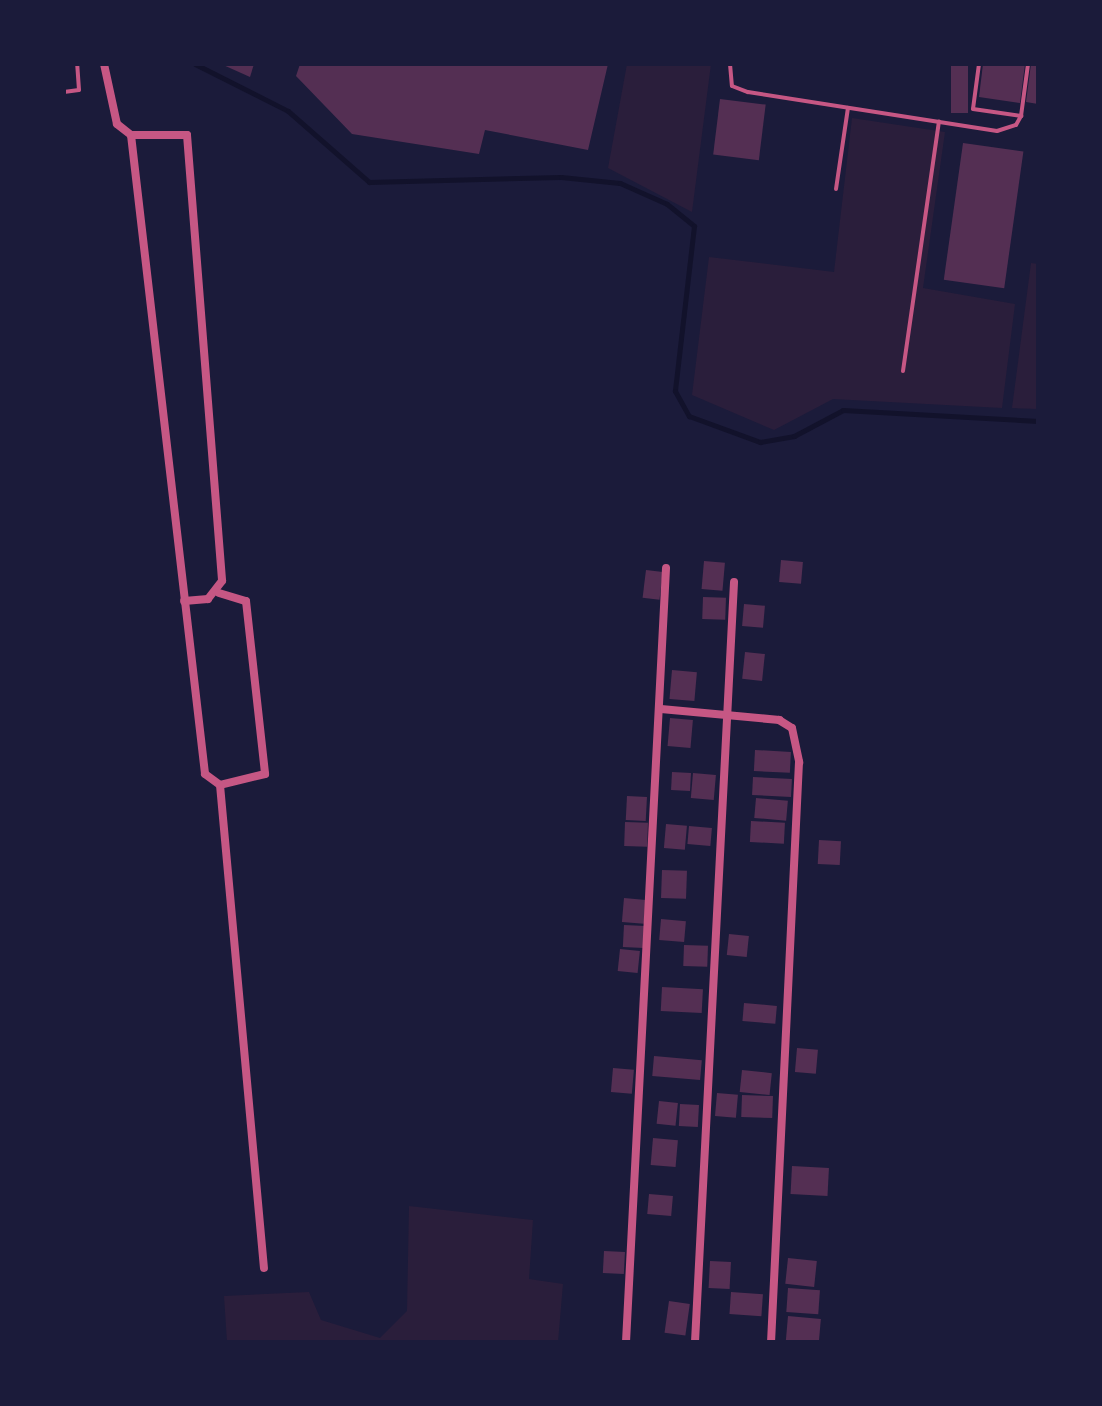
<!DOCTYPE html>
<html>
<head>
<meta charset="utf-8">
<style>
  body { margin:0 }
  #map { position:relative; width:1102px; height:1406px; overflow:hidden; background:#1b1b3a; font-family:Cabin,sans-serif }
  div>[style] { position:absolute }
  .green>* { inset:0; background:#2a1e3b }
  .stream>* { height:5px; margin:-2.5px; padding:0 2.5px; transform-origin:2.5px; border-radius:2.5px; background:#12122b }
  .building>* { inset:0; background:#542f53; transform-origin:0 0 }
  .service>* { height:4px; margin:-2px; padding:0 2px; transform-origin:2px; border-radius:2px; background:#c65784 }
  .minor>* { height:8px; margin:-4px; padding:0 4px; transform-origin:4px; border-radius:4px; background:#c65784 }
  span { translate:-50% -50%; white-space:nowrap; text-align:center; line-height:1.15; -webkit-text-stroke:6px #1b1b3a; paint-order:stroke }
  .frame { position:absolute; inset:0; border:66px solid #1b1b3a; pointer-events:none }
</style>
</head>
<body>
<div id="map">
  <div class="green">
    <i style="clip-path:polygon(627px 64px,711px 64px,692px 212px,608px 168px)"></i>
    <i style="clip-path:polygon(852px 118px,945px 132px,923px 288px,1015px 304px,1002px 408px,833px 399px,774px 430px,692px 395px,709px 257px,834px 272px)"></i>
    <i style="clip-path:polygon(1031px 263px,1038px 264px,1038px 409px,1012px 408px)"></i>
    <i style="clip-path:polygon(409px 1206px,533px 1220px,529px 1279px,563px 1284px,558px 1342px,227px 1342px,224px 1296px,309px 1292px,321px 1320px,380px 1338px,407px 1311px)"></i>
  </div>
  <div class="stream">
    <i style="left:195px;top:64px;width:104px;rotate:26.8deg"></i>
    <i style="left:288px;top:111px;width:108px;rotate:41.2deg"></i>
    <i style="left:369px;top:182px;width:192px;rotate:-1.5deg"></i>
    <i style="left:561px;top:177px;width:59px;rotate:5.8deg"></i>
    <i style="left:620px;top:183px;width:51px;rotate:24.1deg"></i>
    <i style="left:667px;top:204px;width:35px;rotate:39deg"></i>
    <i style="left:694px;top:226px;width:166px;rotate:96.6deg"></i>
    <i style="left:675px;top:391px;width:29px;rotate:61deg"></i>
    <i style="left:689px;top:416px;width:76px;rotate:20.1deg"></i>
    <i style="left:760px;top:442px;width:35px;rotate:-10deg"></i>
    <i style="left:794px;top:436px;width:55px;rotate:-28deg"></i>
    <i style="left:843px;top:410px;width:195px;rotate:3.2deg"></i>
  </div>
  <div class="building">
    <i style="clip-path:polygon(221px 64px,254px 64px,250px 77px)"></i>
    <i style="clip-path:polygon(300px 64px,608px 64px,588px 150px,485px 130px,479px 154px,352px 134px,296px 76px)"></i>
    <i style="left:951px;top:64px;width:17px;height:49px"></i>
    <i style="clip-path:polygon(983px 64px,1025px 64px,1020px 103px,979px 97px)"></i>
    <i style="clip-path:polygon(1031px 64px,1038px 64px,1038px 104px,1026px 102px)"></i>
    <i style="left:720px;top:99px;width:46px;height:56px;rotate:7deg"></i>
    <i style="left:963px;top:143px;width:61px;height:138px;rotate:8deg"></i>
    <i style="left:781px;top:560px;width:22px;height:22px;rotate:5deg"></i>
    <i style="left:704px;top:561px;width:21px;height:28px;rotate:5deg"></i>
    <i style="left:646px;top:570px;width:17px;height:28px;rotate:7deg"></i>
    <i style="left:703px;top:597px;width:23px;height:22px;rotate:2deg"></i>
    <i style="left:744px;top:604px;width:21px;height:22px;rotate:5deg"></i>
    <i style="left:745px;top:652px;width:20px;height:27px;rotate:6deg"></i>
    <i style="left:672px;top:670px;width:25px;height:29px;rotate:5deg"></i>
    <i style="left:670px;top:718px;width:23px;height:28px;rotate:5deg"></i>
    <i style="left:755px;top:750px;width:36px;height:21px;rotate:3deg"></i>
    <i style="left:672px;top:772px;width:19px;height:18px;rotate:3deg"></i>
    <i style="left:693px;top:773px;width:23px;height:25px;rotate:5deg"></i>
    <i style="left:753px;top:777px;width:39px;height:18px;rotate:3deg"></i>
    <i style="left:627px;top:796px;width:20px;height:24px;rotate:3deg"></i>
    <i style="left:756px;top:798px;width:32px;height:20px;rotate:5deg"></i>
    <i style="left:751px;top:821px;width:34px;height:21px;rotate:3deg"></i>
    <i style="left:625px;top:822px;width:23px;height:24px;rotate:2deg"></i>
    <i style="left:666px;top:824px;width:21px;height:24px;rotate:5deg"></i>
    <i style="left:689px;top:826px;width:23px;height:18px;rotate:5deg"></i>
    <i style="left:819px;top:840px;width:22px;height:24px;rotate:3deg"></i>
    <i style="left:662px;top:870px;width:25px;height:28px;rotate:2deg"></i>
    <i style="left:624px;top:898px;width:22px;height:24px;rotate:5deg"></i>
    <i style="left:661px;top:919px;width:25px;height:21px;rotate:5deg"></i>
    <i style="left:624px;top:925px;width:21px;height:22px;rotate:3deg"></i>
    <i style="left:729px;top:934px;width:20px;height:21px;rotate:6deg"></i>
    <i style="left:684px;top:945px;width:24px;height:21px;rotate:2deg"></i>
    <i style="left:620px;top:949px;width:20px;height:22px;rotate:6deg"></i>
    <i style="left:662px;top:987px;width:41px;height:24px;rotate:3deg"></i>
    <i style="left:744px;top:1003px;width:33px;height:18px;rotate:5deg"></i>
    <i style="left:797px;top:1048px;width:21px;height:24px;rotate:5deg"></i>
    <i style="left:654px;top:1056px;width:48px;height:20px;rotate:5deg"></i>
    <i style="left:613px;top:1068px;width:21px;height:24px;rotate:5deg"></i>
    <i style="left:742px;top:1070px;width:30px;height:22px;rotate:6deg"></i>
    <i style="left:717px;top:1093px;width:21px;height:23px;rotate:5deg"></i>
    <i style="left:742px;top:1095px;width:31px;height:22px;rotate:2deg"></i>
    <i style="left:659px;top:1101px;width:19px;height:23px;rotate:6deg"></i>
    <i style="left:680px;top:1104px;width:19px;height:22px;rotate:3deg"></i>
    <i style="left:653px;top:1138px;width:25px;height:27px;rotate:5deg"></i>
    <i style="left:792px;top:1166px;width:37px;height:28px;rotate:3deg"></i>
    <i style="left:649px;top:1194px;width:24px;height:20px;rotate:5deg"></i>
    <i style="left:604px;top:1251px;width:21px;height:22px;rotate:3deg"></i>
    <i style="left:788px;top:1258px;width:29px;height:26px;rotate:6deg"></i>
    <i style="left:710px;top:1261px;width:21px;height:27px;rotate:3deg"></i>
    <i style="left:788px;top:1288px;width:32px;height:24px;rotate:4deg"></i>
    <i style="left:731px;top:1292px;width:32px;height:22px;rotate:4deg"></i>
    <i style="left:669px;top:1301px;width:21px;height:32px;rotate:8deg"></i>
    <i style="left:788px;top:1316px;width:33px;height:25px;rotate:5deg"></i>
  </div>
  <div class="service">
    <i style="left:730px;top:64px;width:22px;rotate:85deg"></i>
    <i style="left:732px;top:86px;width:17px;rotate:21deg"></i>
    <i style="left:748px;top:92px;width:252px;rotate:8.9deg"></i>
    <i style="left:997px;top:131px;width:20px;rotate:-18deg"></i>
    <i style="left:1016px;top:125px;width:10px;rotate:-61deg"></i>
    <i style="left:979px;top:64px;width:45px;rotate:97.6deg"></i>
    <i style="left:973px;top:109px;width:49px;rotate:8.3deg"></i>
    <i style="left:1021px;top:116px;width:52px;rotate:-82.3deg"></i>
    <i style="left:64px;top:92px;width:15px;rotate:-8deg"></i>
    <i style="left:79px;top:90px;width:26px;rotate:-94deg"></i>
    <i style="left:836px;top:189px;width:82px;rotate:-81.6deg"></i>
    <i style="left:903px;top:371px;width:252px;rotate:-81.8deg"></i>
  </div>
  <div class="minor">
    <i style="left:104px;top:64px;width:61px;rotate:77.8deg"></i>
    <i style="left:117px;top:124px;width:18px;rotate:38deg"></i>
    <i style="left:131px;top:135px;width:56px"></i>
    <i style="left:187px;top:135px;width:447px;rotate:85.5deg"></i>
    <i style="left:222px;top:581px;width:23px;rotate:128deg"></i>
    <i style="left:208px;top:599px;width:24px;rotate:175deg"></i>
    <i style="left:131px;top:135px;width:643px;rotate:83.39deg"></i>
    <i style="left:205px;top:774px;width:19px;rotate:36deg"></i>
    <i style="left:220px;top:785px;width:485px;rotate:84.8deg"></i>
    <i style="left:219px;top:593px;width:28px;rotate:17deg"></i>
    <i style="left:246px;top:601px;width:174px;rotate:83.7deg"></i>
    <i style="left:265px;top:774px;width:46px;rotate:166.3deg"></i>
    <i style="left:661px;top:709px;width:119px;rotate:5.3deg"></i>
    <i style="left:779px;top:720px;width:15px;rotate:32deg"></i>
    <i style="left:792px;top:728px;width:35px;rotate:78deg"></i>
    <i style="left:799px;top:762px;width:581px;rotate:92.76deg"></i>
    <i style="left:626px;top:1342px;width:775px;rotate:-87.04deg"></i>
    <i style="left:695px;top:1342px;width:761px;rotate:-87.06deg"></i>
  </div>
  <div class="frame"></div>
</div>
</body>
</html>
